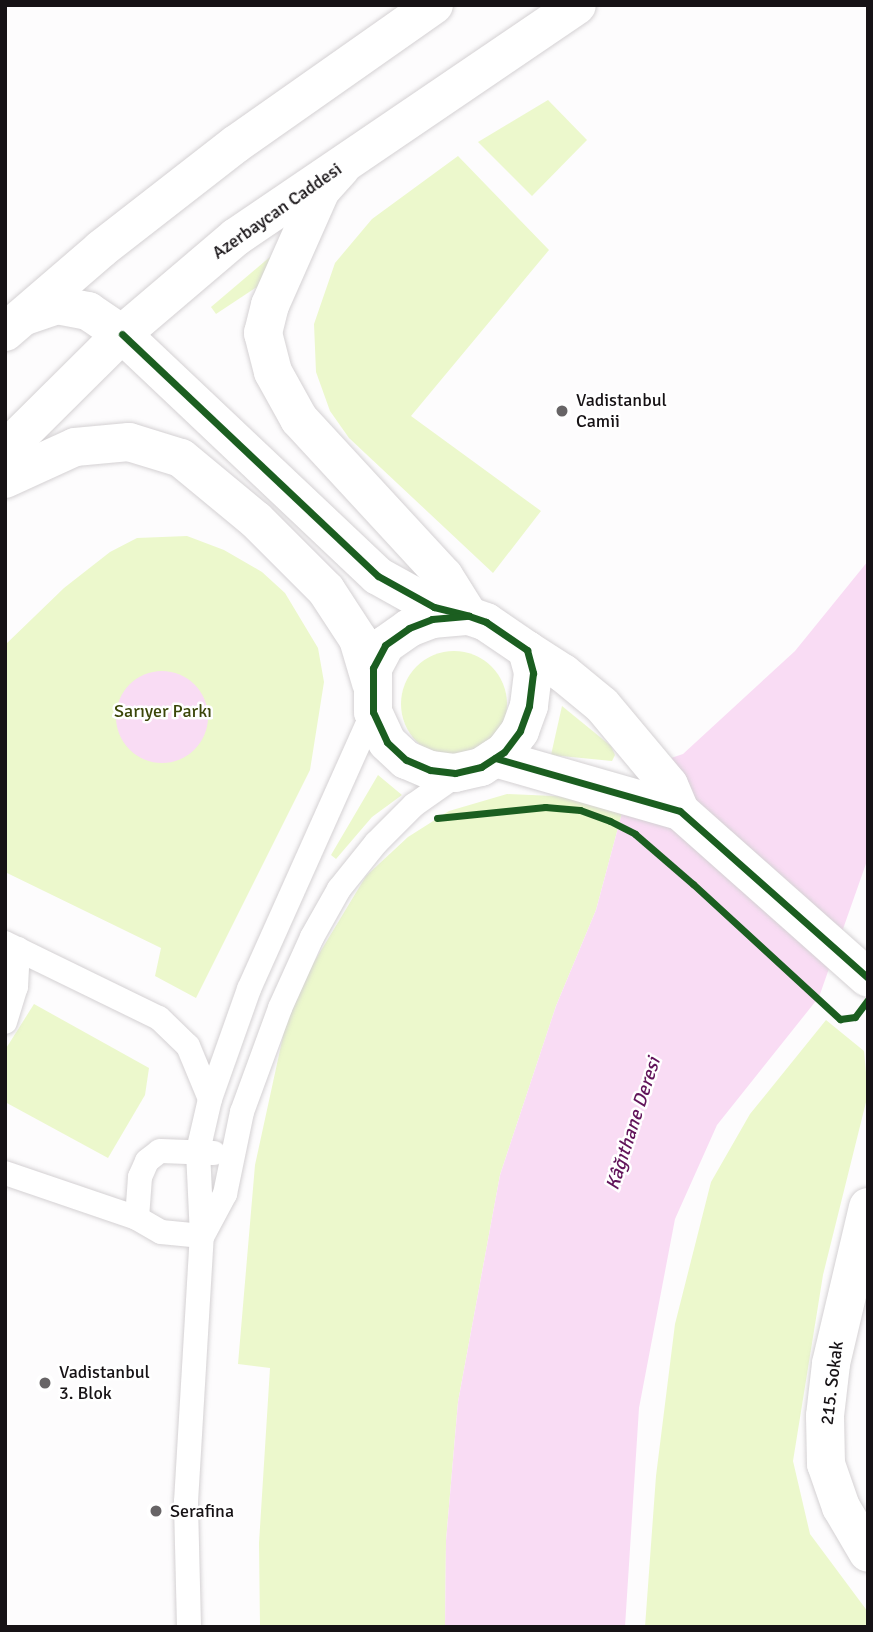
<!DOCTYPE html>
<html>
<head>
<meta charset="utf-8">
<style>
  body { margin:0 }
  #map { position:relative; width:873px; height:1632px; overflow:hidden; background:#fdfcfd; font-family:Signika,sans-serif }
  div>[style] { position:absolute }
  .green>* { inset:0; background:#ecf8cc }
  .round { border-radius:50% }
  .water>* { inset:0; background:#f9dcf4 }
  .roads { filter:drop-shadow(0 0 2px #d4d1d3) drop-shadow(0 0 2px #d4d1d3) }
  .service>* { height:24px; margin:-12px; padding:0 12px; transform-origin:12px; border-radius:12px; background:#fff }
  .minor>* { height:38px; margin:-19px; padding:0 19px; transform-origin:19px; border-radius:19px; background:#fff }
  .tertiary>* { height:38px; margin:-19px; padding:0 19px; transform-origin:19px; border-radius:19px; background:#fff }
  .primary>* { height:38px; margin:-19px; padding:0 19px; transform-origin:19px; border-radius:19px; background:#fff }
  .cycleway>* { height:7px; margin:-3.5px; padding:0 3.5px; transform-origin:3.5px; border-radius:3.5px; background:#1b5e20 }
  .dots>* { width:19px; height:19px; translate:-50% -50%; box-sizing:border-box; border:4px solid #fff; border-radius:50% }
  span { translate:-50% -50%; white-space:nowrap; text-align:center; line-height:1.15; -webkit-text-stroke:5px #fff; paint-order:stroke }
  .street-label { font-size:18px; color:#161215 }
  .poi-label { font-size:18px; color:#161215 }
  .left { translate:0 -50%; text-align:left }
  .park-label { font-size:18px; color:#3b4609 }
  .water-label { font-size:19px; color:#61145a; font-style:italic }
  .frame { position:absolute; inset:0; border:7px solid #161215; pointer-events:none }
</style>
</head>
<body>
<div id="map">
  <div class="green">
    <i style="clip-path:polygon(548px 100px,587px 140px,532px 196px,478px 142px)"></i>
    <i style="clip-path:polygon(458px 156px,549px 250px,411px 416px,541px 511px,493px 573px,349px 438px,330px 411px,316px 372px,314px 324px,335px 263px,372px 219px)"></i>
    <i style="clip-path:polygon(277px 251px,269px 279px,216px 314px,211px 307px)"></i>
    <i style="clip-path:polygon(187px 536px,224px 550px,262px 572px,285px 593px,318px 648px,324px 682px,310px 770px,196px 998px,155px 976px,161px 948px,5px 872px,5px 645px,64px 588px,110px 552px,137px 538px)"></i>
    <i class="round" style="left:401px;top:651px;width:106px;height:106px"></i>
    <i style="clip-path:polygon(562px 706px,611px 746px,615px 755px,612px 761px,551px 755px)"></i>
    <i style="clip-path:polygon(378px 775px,402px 795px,372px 817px,336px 859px,331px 855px)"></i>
    <i style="clip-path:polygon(507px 794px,577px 797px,622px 813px,596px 910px,556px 1006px,500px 1175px,458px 1402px,446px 1541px,445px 1627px,260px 1627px,259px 1543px,270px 1368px,238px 1364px,255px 1165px,285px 1027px,311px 967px,366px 876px,408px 837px,449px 811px)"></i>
    <i style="clip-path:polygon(34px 1004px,149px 1068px,145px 1095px,108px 1158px,5px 1102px,5px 1050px)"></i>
    <i style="clip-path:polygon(826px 1020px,864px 1051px,868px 1094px,823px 1275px,793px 1461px,810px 1534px,868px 1612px,868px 1627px,645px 1627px,656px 1476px,675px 1324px,711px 1182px,750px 1114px)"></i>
  </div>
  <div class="water">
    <i style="clip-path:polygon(868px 561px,868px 858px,819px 997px,717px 1125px,675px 1219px,639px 1408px,625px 1627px,445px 1627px,446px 1541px,458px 1402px,500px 1175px,556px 1006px,596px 910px,622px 813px,644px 767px,683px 754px,795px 651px)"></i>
    <i class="round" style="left:116px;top:671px;width:92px;height:92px"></i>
  </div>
  <div class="roads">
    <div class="service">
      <i style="left:5px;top:943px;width:171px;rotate:26deg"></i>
      <i style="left:159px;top:1018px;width:40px;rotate:44deg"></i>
      <i style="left:188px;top:1046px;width:57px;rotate:67.5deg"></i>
      <i style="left:5px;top:1022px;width:37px;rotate:-73deg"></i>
      <i style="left:16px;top:987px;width:38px;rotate:-87deg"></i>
      <i style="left:5px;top:1173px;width:139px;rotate:18.8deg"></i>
      <i style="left:203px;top:1235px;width:47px;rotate:-61.8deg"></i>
      <i style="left:225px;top:1194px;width:84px;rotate:-78.3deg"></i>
      <i style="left:242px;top:1112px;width:111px;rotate:-69.9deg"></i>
      <i style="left:280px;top:1008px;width:78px;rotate:-65.7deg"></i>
      <i style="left:312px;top:937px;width:55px;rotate:-60.6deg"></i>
      <i style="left:339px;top:889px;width:59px;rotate:-51.2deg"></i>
      <i style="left:376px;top:843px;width:54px;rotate:-45deg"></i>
      <i style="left:414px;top:805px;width:57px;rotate:-35.1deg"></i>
      <i style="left:202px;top:1236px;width:41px;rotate:-174.4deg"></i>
      <i style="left:161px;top:1232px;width:28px;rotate:-150deg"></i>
      <i style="left:137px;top:1218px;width:41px;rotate:-85.8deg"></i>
      <i style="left:140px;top:1177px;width:17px;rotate:-66deg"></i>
      <i style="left:147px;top:1161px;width:16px;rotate:-38deg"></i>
      <i style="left:160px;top:1151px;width:54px;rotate:2.1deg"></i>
      <i style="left:189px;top:1627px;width:125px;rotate:-91.4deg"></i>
      <i style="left:186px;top:1502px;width:266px;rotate:-86.6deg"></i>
      <i style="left:202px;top:1236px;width:85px;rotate:-92.7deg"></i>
      <i style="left:198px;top:1151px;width:53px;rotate:-77deg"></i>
      <i style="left:210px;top:1099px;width:117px;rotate:-70.5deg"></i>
      <i style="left:249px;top:989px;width:303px;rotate:-65.9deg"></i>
    </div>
    <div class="minor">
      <i style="left:868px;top:1207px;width:161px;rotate:103.3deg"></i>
      <i style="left:831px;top:1364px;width:52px;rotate:96.6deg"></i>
      <i style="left:825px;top:1416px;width:48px;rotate:88.8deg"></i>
      <i style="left:826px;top:1464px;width:46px;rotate:70.8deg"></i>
      <i style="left:841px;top:1507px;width:53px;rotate:59.6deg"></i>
    </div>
    <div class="tertiary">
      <i style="left:341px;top:168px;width:30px;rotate:132deg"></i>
      <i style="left:321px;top:190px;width:126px;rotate:113.9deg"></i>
      <i style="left:270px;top:305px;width:29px;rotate:104deg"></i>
      <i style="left:263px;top:333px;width:40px;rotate:75.6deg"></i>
      <i style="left:273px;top:372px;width:54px;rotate:61deg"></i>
      <i style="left:299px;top:419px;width:214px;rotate:47.3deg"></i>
      <i style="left:444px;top:576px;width:47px;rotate:58deg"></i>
      <i style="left:122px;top:334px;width:352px;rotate:43.4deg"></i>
      <i style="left:378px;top:576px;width:64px;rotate:29deg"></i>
      <i style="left:434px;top:607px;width:36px;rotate:14deg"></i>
      <i style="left:469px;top:616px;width:18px;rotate:19deg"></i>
      <i style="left:486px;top:622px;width:50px;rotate:34.3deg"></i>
      <i style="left:527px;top:650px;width:24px;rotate:75deg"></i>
      <i style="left:533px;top:673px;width:33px;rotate:97deg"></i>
      <i style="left:529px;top:706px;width:27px;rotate:110deg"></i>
      <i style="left:520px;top:731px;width:26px;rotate:127deg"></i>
      <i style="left:504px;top:752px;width:27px;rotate:147deg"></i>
      <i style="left:481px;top:767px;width:27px;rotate:167deg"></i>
      <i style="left:455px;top:773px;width:25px;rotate:-173deg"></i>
      <i style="left:430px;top:770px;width:26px;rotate:-157deg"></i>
      <i style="left:406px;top:760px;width:26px;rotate:-137deg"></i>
      <i style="left:387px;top:742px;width:33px;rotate:-115deg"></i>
      <i style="left:373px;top:712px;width:44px;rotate:-90deg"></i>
      <i style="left:373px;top:668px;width:26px;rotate:-62deg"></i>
      <i style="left:385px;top:645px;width:29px;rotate:-35deg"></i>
      <i style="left:409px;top:628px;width:25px;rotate:-21deg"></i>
      <i style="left:432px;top:619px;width:37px;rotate:-5deg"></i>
      <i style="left:5px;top:479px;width:77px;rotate:-24.6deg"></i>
      <i style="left:75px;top:447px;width:54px;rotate:-5.3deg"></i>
      <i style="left:129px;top:442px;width:54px;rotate:17.1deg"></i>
      <i style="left:181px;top:458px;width:97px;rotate:39.6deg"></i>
      <i style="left:256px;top:520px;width:99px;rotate:45deg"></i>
      <i style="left:326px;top:590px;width:59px;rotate:56.9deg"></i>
      <i style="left:358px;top:639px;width:46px;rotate:73.5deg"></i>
      <i style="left:527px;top:650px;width:43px;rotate:32.6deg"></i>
      <i style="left:563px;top:673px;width:50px;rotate:39.4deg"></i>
      <i style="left:602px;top:705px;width:104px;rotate:50.1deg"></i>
      <i style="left:669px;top:785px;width:28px;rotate:67deg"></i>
      <i style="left:495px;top:758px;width:192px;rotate:16deg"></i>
      <i style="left:680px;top:811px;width:251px;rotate:41.6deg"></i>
    </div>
    <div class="primary">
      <i style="left:25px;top:316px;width:34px;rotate:-19deg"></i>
      <i style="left:57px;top:305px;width:32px;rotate:11deg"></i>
      <i style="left:88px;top:311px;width:41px;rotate:34.1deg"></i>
      <i style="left:5px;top:332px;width:127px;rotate:-40.8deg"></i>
      <i style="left:101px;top:249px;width:171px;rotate:-37.9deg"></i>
      <i style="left:236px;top:144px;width:242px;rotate:-35.1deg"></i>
      <i style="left:5px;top:450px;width:165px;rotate:-44.8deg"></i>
      <i style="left:122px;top:334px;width:150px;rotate:-40.4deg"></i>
      <i style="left:236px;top:237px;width:412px;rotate:-34.2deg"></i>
    </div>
  </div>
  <div class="cycleway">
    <i style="left:122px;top:334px;width:352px;rotate:43.4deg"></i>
    <i style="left:378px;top:576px;width:64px;rotate:29deg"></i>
    <i style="left:434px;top:607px;width:36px;rotate:14deg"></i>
    <i style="left:469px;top:616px;width:18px;rotate:19deg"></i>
    <i style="left:486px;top:622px;width:50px;rotate:34.3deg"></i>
    <i style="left:527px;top:650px;width:24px;rotate:75deg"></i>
    <i style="left:533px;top:673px;width:33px;rotate:97deg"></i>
    <i style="left:529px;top:706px;width:27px;rotate:110deg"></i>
    <i style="left:520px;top:731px;width:26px;rotate:127deg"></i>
    <i style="left:504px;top:752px;width:27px;rotate:147deg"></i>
    <i style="left:481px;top:767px;width:27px;rotate:167deg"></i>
    <i style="left:455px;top:773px;width:25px;rotate:-173deg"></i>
    <i style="left:430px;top:770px;width:26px;rotate:-157deg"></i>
    <i style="left:406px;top:760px;width:26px;rotate:-137deg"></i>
    <i style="left:387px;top:742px;width:33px;rotate:-115deg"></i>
    <i style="left:373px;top:712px;width:44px;rotate:-90deg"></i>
    <i style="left:373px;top:668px;width:26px;rotate:-62deg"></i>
    <i style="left:385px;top:645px;width:29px;rotate:-35deg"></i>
    <i style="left:409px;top:628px;width:25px;rotate:-21deg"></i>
    <i style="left:432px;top:619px;width:37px;rotate:-5deg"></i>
    <i style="left:495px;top:758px;width:192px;rotate:16deg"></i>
    <i style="left:680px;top:811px;width:251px;rotate:41.6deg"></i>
    <i style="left:437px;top:818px;width:109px;rotate:-5.8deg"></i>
    <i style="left:545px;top:807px;width:35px;rotate:5deg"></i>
    <i style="left:580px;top:810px;width:32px;rotate:20deg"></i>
    <i style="left:610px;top:821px;width:28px;rotate:27deg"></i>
    <i style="left:635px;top:834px;width:77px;rotate:40.8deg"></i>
    <i style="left:693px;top:884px;width:200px;rotate:42.6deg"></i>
    <i style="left:840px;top:1019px;width:15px;rotate:-8deg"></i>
    <i style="left:855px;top:1017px;width:21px;rotate:-53deg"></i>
  </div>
  <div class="dots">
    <i style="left:562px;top:411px;background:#676466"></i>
    <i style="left:45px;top:1383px;background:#676466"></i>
    <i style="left:156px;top:1511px;background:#676466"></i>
  </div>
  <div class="street-label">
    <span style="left:277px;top:211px;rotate:-35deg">Azerbaycan Caddesi</span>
    <span style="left:832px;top:1383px;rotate:-83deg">215. Sokak</span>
  </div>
  <div class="poi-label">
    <span class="left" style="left:576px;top:411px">Vadistanbul<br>Camii</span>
    <span class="left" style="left:59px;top:1383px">Vadistanbul<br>3. Blok</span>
    <span class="left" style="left:170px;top:1511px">Serafina</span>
  </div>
  <div class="park-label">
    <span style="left:163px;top:711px">Sarıyer Parkı</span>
  </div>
  <div class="water-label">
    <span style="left:634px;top:1124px;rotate:-72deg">Kâğıthane Deresi</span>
  </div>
  <div class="frame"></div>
</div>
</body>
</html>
